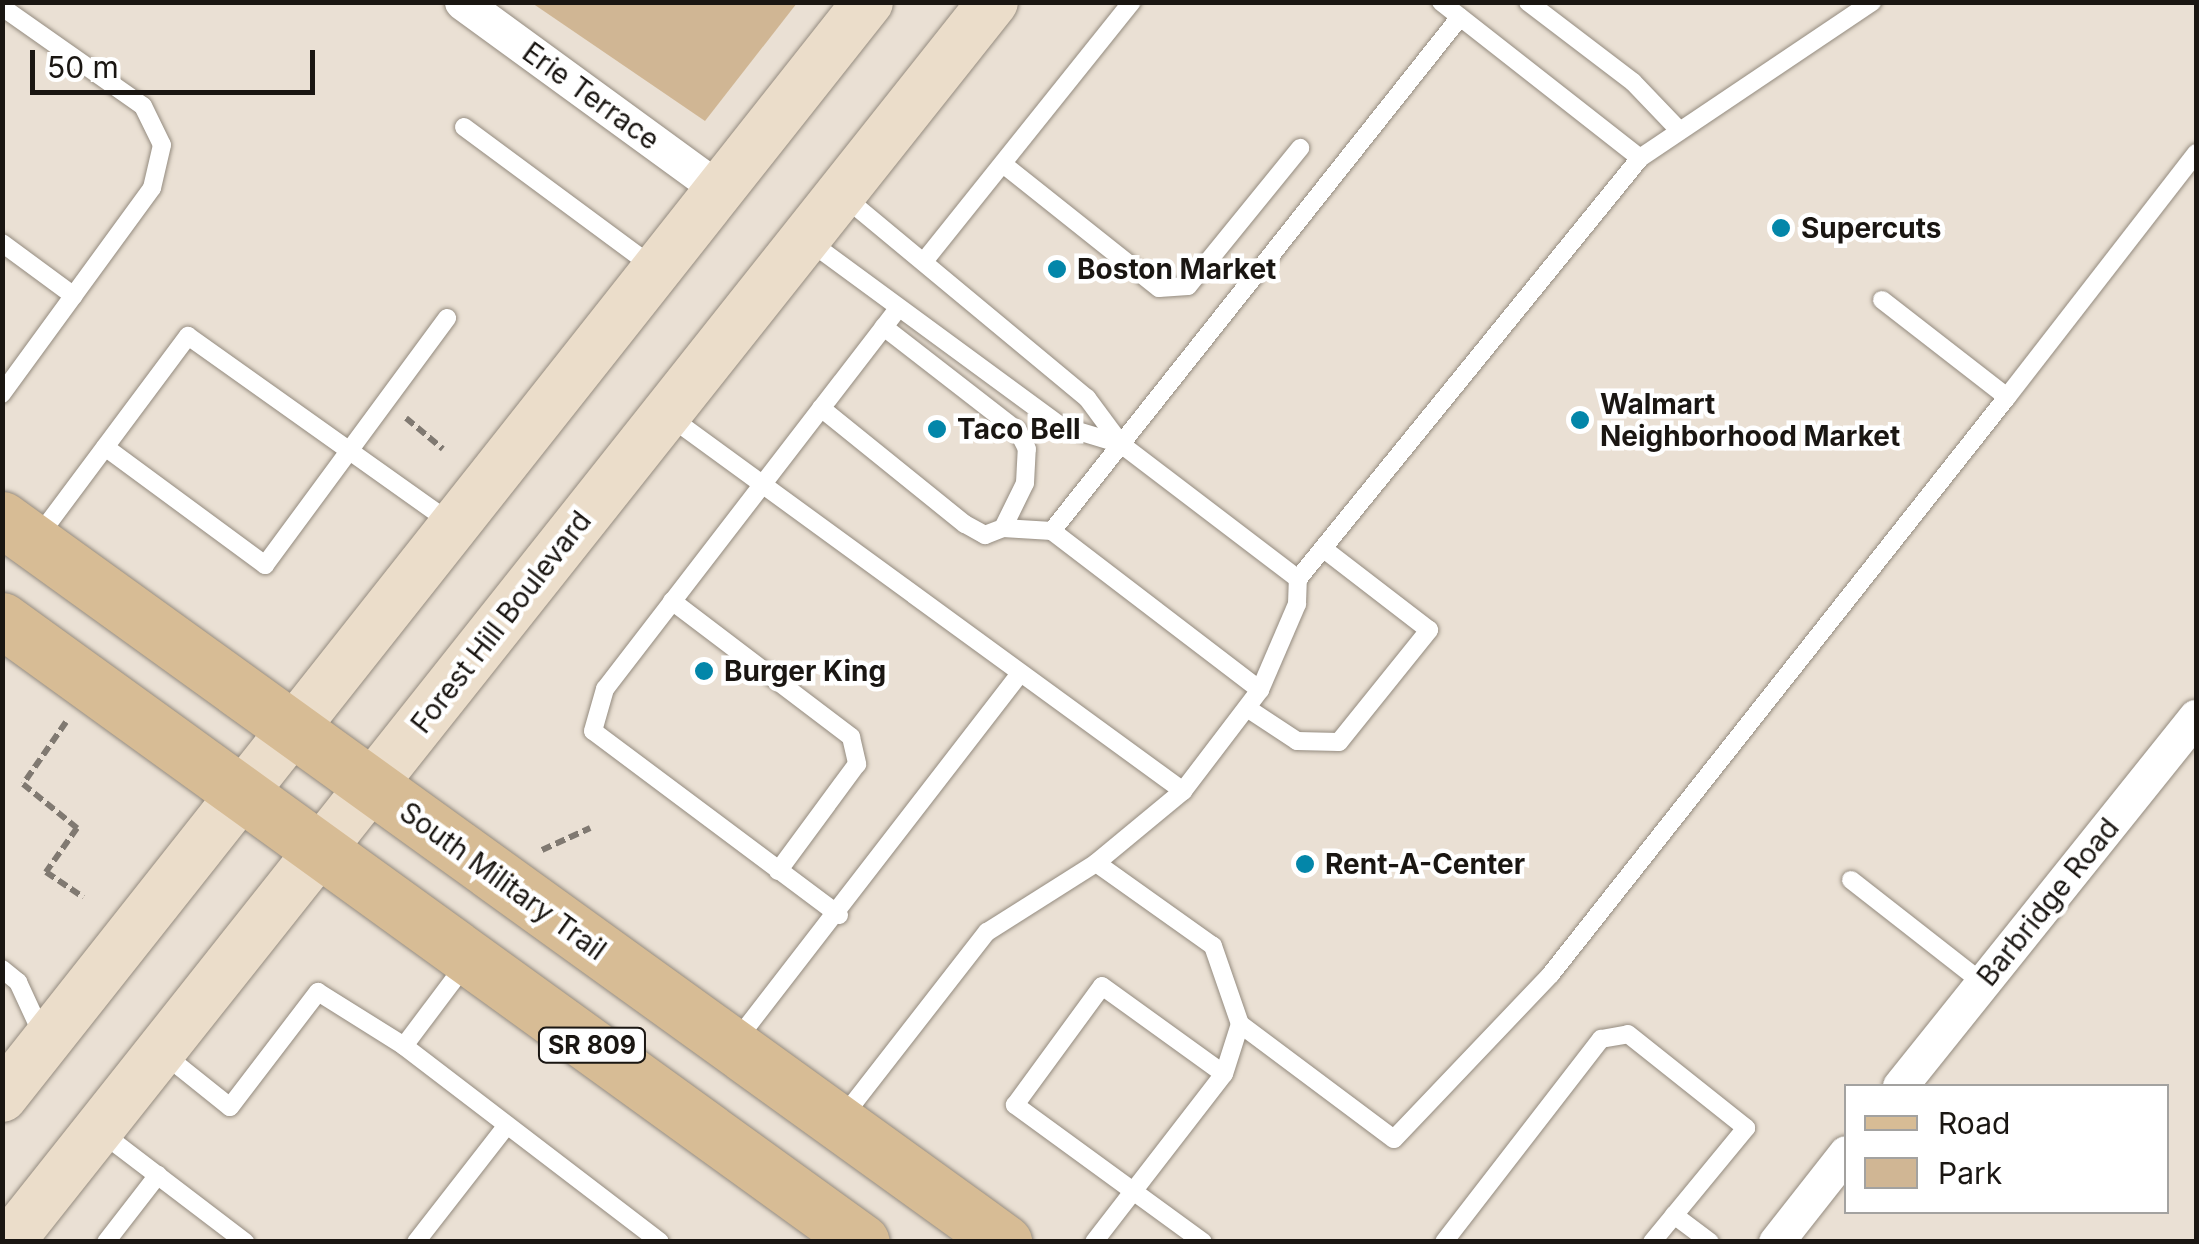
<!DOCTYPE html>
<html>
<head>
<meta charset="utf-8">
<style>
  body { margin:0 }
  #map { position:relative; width:2199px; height:1244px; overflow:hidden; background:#eae0d4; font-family:Inter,sans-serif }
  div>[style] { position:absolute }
  .green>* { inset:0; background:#d0b694 }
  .path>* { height:6px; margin-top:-3px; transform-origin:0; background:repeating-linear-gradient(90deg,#807971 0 10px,transparent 0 15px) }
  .roads { filter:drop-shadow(0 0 2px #948b7f) drop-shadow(0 0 2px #948b7f) }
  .service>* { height:18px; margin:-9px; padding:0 9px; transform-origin:9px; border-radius:9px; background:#fff }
  .minor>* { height:35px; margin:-17.5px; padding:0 17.5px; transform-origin:17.5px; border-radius:17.5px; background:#fff }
  .secondary>* { height:50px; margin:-25px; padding:0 25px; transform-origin:25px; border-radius:25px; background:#ebddca }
  .primary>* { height:55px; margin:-27.5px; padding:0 27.5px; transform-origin:27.5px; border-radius:27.5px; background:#d7bc95 }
  .dots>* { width:28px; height:28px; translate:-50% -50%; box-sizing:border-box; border:5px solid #fff; border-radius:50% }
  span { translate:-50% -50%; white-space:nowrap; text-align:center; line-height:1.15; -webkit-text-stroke:9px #fff; paint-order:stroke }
  .shield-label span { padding:2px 8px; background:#fff; border:2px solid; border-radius:8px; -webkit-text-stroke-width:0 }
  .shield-label { font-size:25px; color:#1a1612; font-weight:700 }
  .street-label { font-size:28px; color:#1a1612 }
  .poi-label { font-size:28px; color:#1a1612; font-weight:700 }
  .left { translate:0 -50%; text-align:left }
  .frame { position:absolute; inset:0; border:5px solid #1a1612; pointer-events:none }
  .legend { position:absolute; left:1844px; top:1084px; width:325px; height:130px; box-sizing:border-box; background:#fff; border:2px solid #a3a2a0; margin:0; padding:12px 18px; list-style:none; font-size:30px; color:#1a1612 }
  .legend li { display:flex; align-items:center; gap:20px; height:50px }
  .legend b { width:50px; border:2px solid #a3a2a0 }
  .scale { position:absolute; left:30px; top:50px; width:285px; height:45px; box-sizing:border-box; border:5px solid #1a1612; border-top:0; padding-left:12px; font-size:30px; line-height:35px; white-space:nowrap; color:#1a1612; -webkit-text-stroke:8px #fff; paint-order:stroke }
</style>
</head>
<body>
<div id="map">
  <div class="green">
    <i style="clip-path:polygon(532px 3px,797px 3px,705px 121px)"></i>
  </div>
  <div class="path">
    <i style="left:406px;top:418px;width:48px;rotate:40deg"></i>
    <i style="left:66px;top:722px;width:75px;rotate:124.7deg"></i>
    <i style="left:23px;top:784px;width:70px;rotate:39.2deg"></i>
    <i style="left:77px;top:828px;width:54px;rotate:125.2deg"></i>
    <i style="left:46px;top:872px;width:45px;rotate:34deg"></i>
    <i style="left:542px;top:850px;width:53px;rotate:-24.6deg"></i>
  </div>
  <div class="roads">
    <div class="service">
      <i style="left:1441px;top:2px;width:253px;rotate:38.1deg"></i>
      <i style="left:1528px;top:2px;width:132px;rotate:37.3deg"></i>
      <i style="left:1633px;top:82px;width:65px;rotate:46.2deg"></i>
      <i style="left:2px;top:7px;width:172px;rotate:35.1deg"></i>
      <i style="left:143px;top:106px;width:43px;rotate:64deg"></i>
      <i style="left:162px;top:145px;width:44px;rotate:103.1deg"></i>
      <i style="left:152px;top:188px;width:255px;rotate:126.1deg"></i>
      <i style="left:464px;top:127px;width:235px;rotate:36.5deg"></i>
      <i style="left:1003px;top:164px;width:199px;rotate:38.5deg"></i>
      <i style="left:1159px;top:288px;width:29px;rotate:-4deg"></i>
      <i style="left:1188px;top:286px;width:178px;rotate:-50.9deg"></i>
      <i style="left:841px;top:194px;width:320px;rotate:39.7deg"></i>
      <i style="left:1087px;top:398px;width:57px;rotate:53.5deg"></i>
      <i style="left:1121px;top:444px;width:223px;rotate:37.3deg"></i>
      <i style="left:806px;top:239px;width:316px;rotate:36.3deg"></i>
      <i style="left:1061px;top:426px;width:63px;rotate:16.7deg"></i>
      <i style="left:2px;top:243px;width:89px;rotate:36.4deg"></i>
      <i style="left:925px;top:260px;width:331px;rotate:-51.3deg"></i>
      <i style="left:1882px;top:300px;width:158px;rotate:37.8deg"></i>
      <i style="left:2007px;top:397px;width:309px;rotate:-52.2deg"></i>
      <i style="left:821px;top:408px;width:185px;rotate:38.9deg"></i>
      <i style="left:965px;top:524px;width:23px;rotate:29deg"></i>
      <i style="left:985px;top:535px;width:19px;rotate:-21deg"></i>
      <i style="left:1003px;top:528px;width:50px;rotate:-63.9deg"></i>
      <i style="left:1025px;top:483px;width:34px;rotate:-87deg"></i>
      <i style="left:1027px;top:449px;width:20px;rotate:-117deg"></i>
      <i style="left:1018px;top:431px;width:170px;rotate:-142.2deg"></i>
      <i style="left:666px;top:414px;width:640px;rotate:36.1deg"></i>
      <i style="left:105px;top:447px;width:199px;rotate:36.4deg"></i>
      <i style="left:265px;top:565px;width:307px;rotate:-53.6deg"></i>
      <i style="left:1003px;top:528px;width:49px;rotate:3.5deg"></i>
      <i style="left:1052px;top:531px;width:262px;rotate:37.4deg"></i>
      <i style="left:1052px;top:531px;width:656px;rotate:-51.56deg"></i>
      <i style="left:38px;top:537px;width:251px;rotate:-53.3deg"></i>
      <i style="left:188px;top:336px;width:323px;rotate:35.4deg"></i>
      <i style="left:672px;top:601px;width:225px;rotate:37.2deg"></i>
      <i style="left:851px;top:737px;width:28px;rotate:77deg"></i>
      <i style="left:857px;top:764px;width:133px;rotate:126.4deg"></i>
      <i style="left:1247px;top:708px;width:60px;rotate:33.4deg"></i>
      <i style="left:1297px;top:741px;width:42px;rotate:1.4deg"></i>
      <i style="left:1339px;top:742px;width:144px;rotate:-51.2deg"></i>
      <i style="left:1429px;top:630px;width:133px;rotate:-142.4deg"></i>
      <i style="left:1851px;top:880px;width:167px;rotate:38deg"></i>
      <i style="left:839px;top:915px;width:307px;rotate:-143.2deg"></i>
      <i style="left:593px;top:731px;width:44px;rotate:-74.1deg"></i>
      <i style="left:605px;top:689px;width:481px;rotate:-52.4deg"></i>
      <i style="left:2px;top:969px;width:21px;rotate:39deg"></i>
      <i style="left:18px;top:982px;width:60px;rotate:65.2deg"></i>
      <i style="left:1240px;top:1024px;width:192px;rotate:36.8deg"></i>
      <i style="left:1394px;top:1139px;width:228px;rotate:-46.4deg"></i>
      <i style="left:1551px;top:974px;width:735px;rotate:-51.68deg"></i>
      <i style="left:736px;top:1041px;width:465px;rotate:-52.3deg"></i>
      <i style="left:404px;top:1046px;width:105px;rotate:-53.1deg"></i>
      <i style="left:165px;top:1055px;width:83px;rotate:38.7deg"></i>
      <i style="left:230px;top:1107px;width:145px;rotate:-52.6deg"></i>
      <i style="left:318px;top:992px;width:102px;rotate:32.1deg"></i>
      <i style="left:404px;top:1046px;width:322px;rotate:37.4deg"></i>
      <i style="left:842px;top:1118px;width:236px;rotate:-52.1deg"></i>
      <i style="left:987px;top:932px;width:129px;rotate:-32.3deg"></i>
      <i style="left:1096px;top:863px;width:113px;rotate:-39.6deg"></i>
      <i style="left:1183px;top:791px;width:127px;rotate:-52.7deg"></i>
      <i style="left:1260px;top:690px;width:94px;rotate:-66.7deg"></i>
      <i style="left:1297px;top:604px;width:25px;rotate:-88deg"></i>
      <i style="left:1298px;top:579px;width:542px;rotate:-50.91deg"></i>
      <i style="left:1640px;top:158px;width:280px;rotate:-33.9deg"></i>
      <i style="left:102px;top:1133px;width:180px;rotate:37.3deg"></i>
      <i style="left:1674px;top:1215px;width:45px;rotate:36.9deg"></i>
      <i style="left:106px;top:1242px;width:85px;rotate:-52.2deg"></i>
      <i style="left:416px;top:1242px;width:148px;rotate:-52.1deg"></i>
      <i style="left:1094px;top:1242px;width:212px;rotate:-52.3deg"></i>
      <i style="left:1224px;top:1074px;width:52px;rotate:-72.3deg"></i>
      <i style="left:1240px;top:1024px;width:83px;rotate:-109.1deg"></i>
      <i style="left:1213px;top:946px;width:143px;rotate:-144.6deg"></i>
      <i style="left:1203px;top:1242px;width:233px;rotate:-143.9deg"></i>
      <i style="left:1015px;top:1105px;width:147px;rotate:-53.8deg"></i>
      <i style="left:1102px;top:986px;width:150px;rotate:35.8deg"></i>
      <i style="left:1444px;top:1242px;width:257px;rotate:-52.3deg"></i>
      <i style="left:1601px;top:1039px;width:27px;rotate:-10deg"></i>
      <i style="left:1628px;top:1034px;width:151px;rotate:38.5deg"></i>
      <i style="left:1746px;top:1128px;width:148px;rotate:129.5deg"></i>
    </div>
    <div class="minor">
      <i style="left:462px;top:2px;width:319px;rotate:36.1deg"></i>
      <i style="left:1900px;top:1086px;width:473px;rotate:-51.3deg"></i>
      <i style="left:1776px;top:1242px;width:113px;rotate:-51.8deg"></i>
    </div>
    <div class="secondary">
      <i style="left:2px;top:1097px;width:1396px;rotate:-51.66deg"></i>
      <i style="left:9px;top:1242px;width:1583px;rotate:-51.57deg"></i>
    </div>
    <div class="primary">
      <i style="left:2px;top:519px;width:1236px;rotate:35.81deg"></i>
      <i style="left:2px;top:620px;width:1061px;rotate:35.88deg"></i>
    </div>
  </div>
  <div class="dots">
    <i style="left:1781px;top:228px;background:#0386a9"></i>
    <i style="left:1057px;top:269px;background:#0386a9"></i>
    <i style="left:1580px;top:420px;background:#0386a9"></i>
    <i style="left:937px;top:429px;background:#0386a9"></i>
    <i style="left:704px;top:671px;background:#0386a9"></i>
    <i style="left:1305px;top:864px;background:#0386a9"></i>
  </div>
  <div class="shield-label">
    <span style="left:592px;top:1045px">SR 809</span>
  </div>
  <div class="street-label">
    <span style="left:591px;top:96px;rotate:36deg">Erie Terrace</span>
    <span style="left:501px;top:622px;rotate:-52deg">Forest Hill Boulevard</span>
    <span style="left:503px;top:881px;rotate:36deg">South Military Trail</span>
    <span style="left:2048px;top:902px;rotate:-51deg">Barbridge Road</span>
  </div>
  <div class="poi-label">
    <span class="left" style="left:1801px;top:228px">Supercuts</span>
    <span class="left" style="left:1077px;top:269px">Boston Market</span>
    <span class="left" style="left:1600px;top:420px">Walmart<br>Neighborhood Market</span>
    <span class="left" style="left:957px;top:429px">Taco Bell</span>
    <span class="left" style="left:724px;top:671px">Burger King</span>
    <span class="left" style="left:1325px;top:864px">Rent-A-Center</span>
  </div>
  <div class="frame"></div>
  <ul class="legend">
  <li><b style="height:12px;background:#d7bc95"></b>Road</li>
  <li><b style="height:28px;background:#d0b694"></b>Park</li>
  </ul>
  <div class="scale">50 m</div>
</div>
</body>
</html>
